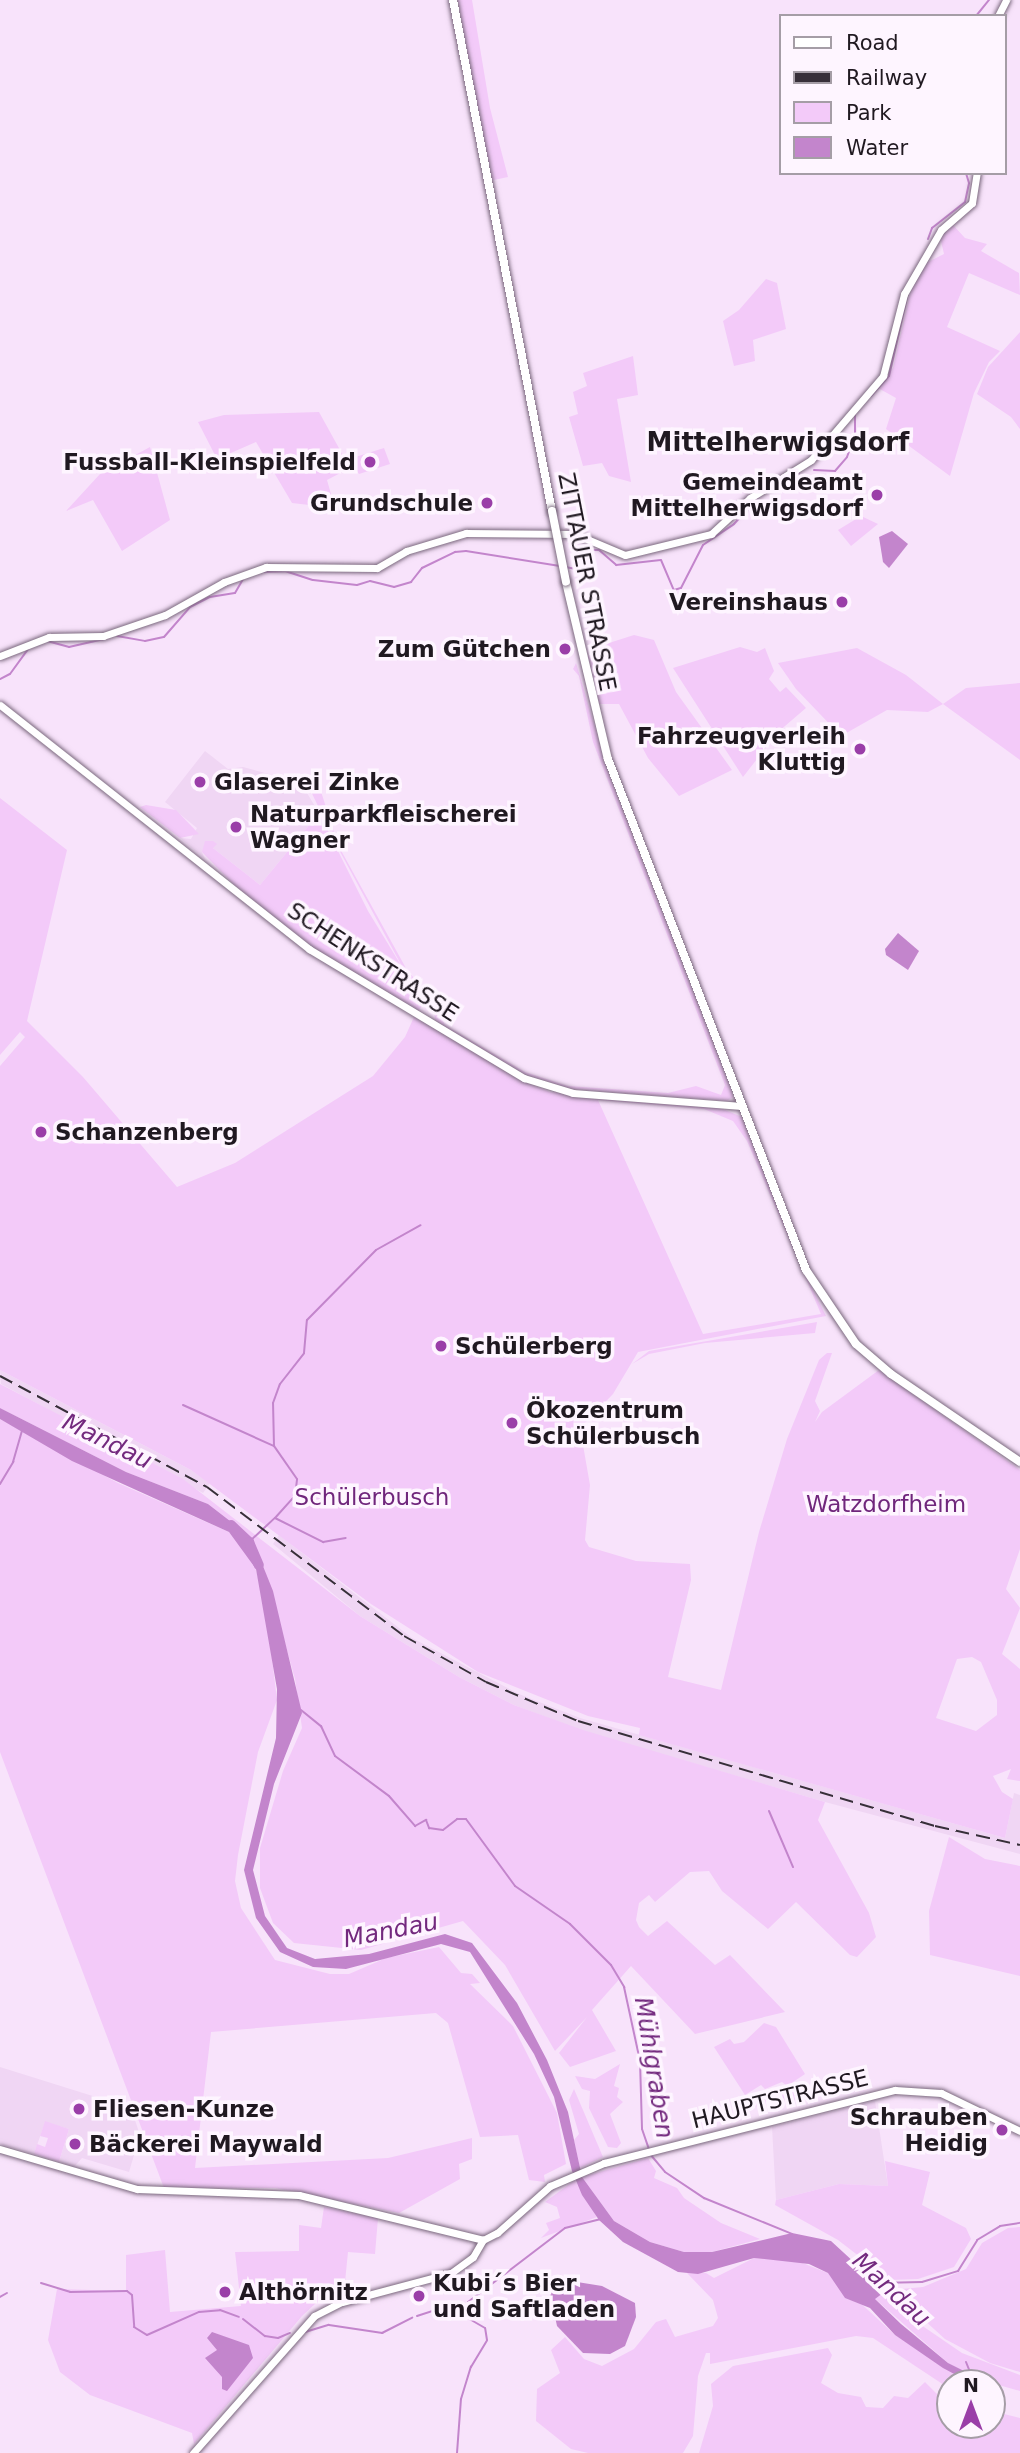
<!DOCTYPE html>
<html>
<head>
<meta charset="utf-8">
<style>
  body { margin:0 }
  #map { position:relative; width:1020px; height:2453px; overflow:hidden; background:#f8e3fb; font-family:"DejaVu Sans",sans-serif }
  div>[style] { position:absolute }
  .built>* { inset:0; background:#f0d6f4 }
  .green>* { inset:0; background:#f3caf9; transform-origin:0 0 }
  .water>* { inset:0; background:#c385cc }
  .stream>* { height:2px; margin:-1px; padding:0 1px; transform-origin:1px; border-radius:1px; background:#c385cc }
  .river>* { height:10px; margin:-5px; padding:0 5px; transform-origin:5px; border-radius:5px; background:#c385cc }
  .roads { filter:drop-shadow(0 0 2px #7a687d) drop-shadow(0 0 2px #7a687d) }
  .secondary>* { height:7px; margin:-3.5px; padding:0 3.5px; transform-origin:3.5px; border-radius:3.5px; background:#fff }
  .primary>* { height:8px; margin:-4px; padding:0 4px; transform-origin:4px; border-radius:4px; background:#fff }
  .rail>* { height:2px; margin-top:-1px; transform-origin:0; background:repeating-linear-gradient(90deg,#372f39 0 14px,transparent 0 21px) }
  .bridges { filter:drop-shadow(0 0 2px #7a687d) drop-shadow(0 0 2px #7a687d) }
  .primary-bridge>* { height:8px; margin:-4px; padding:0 4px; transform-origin:4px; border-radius:4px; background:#fff }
  .dots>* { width:19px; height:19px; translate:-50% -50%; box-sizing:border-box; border:4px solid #fef5ff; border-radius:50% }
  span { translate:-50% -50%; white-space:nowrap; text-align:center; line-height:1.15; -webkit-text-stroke:7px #fef5ff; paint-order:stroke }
  .poi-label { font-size:23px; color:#201921; font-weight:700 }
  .right { translate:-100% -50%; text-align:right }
  .left { translate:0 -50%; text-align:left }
  .street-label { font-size:23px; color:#201921 }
  .park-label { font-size:23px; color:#70267c }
  .water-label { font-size:24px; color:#73297e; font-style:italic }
  .quarter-label { font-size:26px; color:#201921; font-weight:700 }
  .legend { position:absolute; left:779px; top:14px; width:228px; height:161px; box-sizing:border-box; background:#fef5ff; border:2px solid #a59da6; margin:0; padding:9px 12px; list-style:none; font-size:21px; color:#201921 }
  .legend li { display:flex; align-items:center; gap:14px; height:35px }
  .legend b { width:35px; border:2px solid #a59da6 }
  .north { position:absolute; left:936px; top:2369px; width:70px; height:70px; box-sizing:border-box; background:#fef5ff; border:2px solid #a59da6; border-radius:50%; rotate:0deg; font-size:19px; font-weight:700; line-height:28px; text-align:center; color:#201921 }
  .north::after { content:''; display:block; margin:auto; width:24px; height:32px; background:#9a3ea8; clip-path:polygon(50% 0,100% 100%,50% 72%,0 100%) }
</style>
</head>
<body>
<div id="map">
  <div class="built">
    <i style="clip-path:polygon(205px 751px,228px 769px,243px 767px,301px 783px,319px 813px,260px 885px,213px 848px,202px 852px,205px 859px,180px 838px,191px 839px,197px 828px,165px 802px)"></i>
    <i style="clip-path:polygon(0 1370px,191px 1470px,210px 1483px,203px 1493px,1px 1384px)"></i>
    <i style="clip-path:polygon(279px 1535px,412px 1638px,519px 1694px,580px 1718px,1005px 1838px,1014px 1793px,1020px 1795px,1020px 1854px,825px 1802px,583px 1731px,514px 1705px,459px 1677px,360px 1616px,273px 1544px)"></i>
    <i style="clip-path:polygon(0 2067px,131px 2108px,140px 2135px,129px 2172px,82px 2158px,74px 2167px,59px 2162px,69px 2129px,45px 2122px,34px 2154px,0 2144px)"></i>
    <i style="clip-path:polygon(875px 2101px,888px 2186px,839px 2184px,776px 2200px,772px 2127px)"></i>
  </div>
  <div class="green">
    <i style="clip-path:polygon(458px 0,472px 0,490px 108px,508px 177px,489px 181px)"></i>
    <i style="clip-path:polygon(953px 225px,965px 238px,987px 244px,981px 251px,1019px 273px,1020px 295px,969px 273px,947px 327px,1000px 351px,989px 362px,974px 393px,950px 476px,886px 429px,896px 398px,878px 388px,893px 368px,912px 285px,924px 264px,944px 254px,940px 237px)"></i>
    <i style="clip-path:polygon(766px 279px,777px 283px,786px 329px,753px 340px,755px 361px,734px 366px,723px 321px,739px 310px)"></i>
    <i style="clip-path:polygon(1020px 332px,1020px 429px,1011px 417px,977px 394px,988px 367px)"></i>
    <i style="clip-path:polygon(633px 356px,638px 395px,617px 399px,631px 482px,609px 476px,602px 463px,583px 466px,569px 417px,578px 414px,573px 392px,587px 386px,583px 373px)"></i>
    <i style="clip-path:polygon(319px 412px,350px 468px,327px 480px,335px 508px,292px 503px,256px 442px,217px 459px,198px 422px,224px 415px)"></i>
    <i style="clip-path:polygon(150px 447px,170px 520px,122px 551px,93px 500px,66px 511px,100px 474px)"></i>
    <i style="clip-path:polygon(384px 448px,390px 464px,359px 474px,349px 459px)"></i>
    <i style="clip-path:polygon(861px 516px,878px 524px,851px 546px,838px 530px)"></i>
    <i style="clip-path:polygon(634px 635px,654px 640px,676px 692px,732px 770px,679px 796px,648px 758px,619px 704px,598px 704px,587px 657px,609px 643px)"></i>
    <i style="clip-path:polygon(740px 647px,757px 652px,765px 648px,774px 671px,769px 679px,780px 692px,786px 687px,806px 708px,778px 732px,743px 777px,673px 668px)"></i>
    <i style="clip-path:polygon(857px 648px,906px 675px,943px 704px,966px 688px,1020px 683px,1020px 760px,943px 704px,928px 712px,887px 710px,841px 736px,796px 689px,778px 663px)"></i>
    <i style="clip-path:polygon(576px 663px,609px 774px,731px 1088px,733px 1097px,727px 1101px,568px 1089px,524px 1075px,435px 1022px,434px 1006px,405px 972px,337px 846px,307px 783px,318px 782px,338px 845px,407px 970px,432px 999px,445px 1025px,525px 1072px,568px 1086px,668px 1093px,696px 1086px,721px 1095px,725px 1085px,593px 742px,579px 676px,573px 669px)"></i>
    <i style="clip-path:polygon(evenodd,0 798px,67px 850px,27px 1021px,83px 1077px,177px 1187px,235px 1163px,373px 1076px,405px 1037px,414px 1017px,523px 1081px,550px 1092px,715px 1106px,742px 1117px,799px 1262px,826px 1316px,638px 1352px,613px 1394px,580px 1428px,590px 1485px,585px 1540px,589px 1547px,636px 1561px,690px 1564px,691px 1580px,668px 1677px,721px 1690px,759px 1532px,787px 1439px,819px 1360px,827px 1353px,832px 1353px,815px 1401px,820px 1411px,815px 1422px,822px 1412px,879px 1370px,1020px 1470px,1020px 1549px,1006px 1589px,1020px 1608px,1002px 1654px,1020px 1669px,1020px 1781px,1007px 1779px,1011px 1769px,993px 1776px,1002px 1792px,1013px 1799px,1005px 1838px,639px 1735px,640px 1728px,588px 1716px,478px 1672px,371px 1604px,191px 1470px,0 1370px,0 1066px,25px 1037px,20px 1032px,0 1055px,0 798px,598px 1100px,704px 1109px,733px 1121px,747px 1141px,821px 1314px,703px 1334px,598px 1100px,0 798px,972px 1657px,981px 1662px,997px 1700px,997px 1715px,976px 1731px,936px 1718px,957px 1659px,972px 1657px)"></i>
    <i style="clip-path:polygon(146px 805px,176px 810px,199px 834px,180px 838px,140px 807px)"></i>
    <i style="clip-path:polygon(319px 813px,368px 911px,424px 1003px,418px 1011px,310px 947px,248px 899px,202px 852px,205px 841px,213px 841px,217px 844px,213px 848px,260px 885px)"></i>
    <i style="clip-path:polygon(817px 1322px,815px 1333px,705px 1343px,649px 1354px,632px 1364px,649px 1351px)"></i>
    <i style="clip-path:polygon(0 1384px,183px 1479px,360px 1616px,459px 1677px,514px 1705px,583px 1730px,825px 1802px,818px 1820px,869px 1913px,876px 1937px,857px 1957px,850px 1955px,796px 1902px,768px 1929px,722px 1891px,709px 1871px,690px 1872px,655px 1902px,649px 1895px,639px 1903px,636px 1920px,639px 1927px,648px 1936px,667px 1921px,715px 1965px,730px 1955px,785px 2012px,695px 2034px,631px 1966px,592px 2010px,616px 2051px,570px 2067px,559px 2053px,587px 2017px,555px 2051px,505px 1965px,463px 1921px,361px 1950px,294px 1943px,273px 1923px,260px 1888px,260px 1848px,283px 1771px,302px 1728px,295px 1679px,262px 1561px,230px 1521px,208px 1504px,126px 1472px,0 1408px)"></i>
    <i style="clip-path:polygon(0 1419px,118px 1483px,229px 1532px,248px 1555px,256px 1569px,267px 1617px,277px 1700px,258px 1752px,238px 1855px,235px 1881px,241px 1908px,275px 1960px,330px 1974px,349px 1974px,386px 1958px,439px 1947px,461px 1973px,472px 1974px,480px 1983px,470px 1984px,513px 2026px,557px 2113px,566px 2164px,544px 2175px,545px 2182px,529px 2180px,518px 2135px,480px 2137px,448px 2023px,436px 2013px,211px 2032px,195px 2168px,388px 2158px,472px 2138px,472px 2159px,459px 2164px,460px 2179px,399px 2213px,275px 2188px,164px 2188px,0 1752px)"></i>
    <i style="clip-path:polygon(949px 1837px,985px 1859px,1020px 1866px,1020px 1976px,930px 1955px,929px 1911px)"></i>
    <i style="clip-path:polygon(764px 2023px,776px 2027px,805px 2074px,787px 2086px,782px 2082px,765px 2089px,761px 2085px,745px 2095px,714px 2047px,730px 2039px,734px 2044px,744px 2042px)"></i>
    <i style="clip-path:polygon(620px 2064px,614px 2086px,619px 2088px,617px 2097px,623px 2102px,610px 2114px,621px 2143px,617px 2148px,608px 2147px,589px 2108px,590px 2091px,582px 2089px,575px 2076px,595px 2079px)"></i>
    <i style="left:809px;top:2086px;width:12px;height:59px;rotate:81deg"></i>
    <i style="clip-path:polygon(574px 2089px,603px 2157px,580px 2168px,574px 2140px,579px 2134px,569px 2100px)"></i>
    <i style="clip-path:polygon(45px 2121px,69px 2129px,59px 2162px,34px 2154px,37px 2144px,45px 2147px,48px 2138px,40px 2136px)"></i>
    <i style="clip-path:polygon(648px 2158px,656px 2171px,654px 2178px,677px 2188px,684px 2198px,721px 2223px,760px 2239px,712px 2252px,684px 2252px,650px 2242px,614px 2221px,582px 2177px)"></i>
    <i style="clip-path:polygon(885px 2161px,930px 2172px,922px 2205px,966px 2228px,971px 2239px,954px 2267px,918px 2279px,890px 2280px,838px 2240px,775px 2205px,776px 2200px,839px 2184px,888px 2186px)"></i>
    <i style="clip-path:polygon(575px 2180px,597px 2217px,541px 2238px,549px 2230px,546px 2223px,560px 2218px,557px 2207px,545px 2202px)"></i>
    <i style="clip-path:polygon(324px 2207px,378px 2218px,375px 2254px,348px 2252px,344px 2292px,316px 2303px,302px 2316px,194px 2444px,192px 2433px,90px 2395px,60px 2372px,48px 2340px,57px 2289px,126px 2291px,126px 2255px,165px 2250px,170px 2312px,241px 2306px,235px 2252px,299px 2251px,299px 2225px,321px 2228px)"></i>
    <i style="clip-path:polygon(1020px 2227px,1020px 2372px,990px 2363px,945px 2339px,891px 2290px,923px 2287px,966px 2269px,982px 2243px,1008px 2228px)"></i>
    <i style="clip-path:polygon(754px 2258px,795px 2260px,828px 2273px,895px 2335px,971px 2383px,950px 2383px,950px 2389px,873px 2338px,856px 2336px,710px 2364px,710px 2353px,706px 2353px,698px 2376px,693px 2436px,683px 2453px,588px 2453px,571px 2449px,536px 2421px,537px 2389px,560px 2373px,551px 2350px,565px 2337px,584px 2359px,602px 2366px,634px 2349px,656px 2322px,666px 2319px,675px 2337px,713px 2326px,718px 2318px,713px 2300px,687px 2273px,706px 2273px,714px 2278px)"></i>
    <i style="clip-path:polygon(887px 2290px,924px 2327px,962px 2353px,1020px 2375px,1020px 2391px,974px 2378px,948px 2363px,874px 2298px)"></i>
    <i style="clip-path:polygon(828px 2348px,832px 2355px,821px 2383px,838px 2393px,861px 2397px,866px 2407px,883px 2408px,894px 2396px,908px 2398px,925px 2382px,939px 2396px,950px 2393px,950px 2425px,992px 2425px,992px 2411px,1020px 2418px,1020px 2453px,699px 2453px,713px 2406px,711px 2384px,733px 2366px)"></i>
  </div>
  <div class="water">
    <i style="clip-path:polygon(892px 531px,908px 544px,889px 568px,883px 562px,879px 537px)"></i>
    <i style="clip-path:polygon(898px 933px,919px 951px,908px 970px,886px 955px,885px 949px)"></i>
    <i style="clip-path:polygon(0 1408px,126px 1472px,208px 1504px,230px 1521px,261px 1561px,273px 1591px,302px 1713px,274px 1784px,253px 1870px,265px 1916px,287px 1948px,315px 1959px,369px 1954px,445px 1934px,472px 1943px,517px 2003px,547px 2060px,568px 2112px,582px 2177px,614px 2221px,650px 2242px,684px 2252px,712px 2252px,792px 2233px,831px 2241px,881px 2287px,883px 2293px,875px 2299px,901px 2324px,948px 2363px,988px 2383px,971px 2383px,943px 2368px,895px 2335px,870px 2308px,845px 2298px,828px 2273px,809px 2264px,754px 2258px,698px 2274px,678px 2272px,623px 2242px,599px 2220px,582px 2195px,572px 2171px,554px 2097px,534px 2054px,470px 1952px,441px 1944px,346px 1969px,313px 1967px,280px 1952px,256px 1918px,244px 1870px,276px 1738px,277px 1689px,256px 1569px,229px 1532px,72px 1461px,0 1419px)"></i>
    <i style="clip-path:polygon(571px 2281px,602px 2286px,635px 2303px,636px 2317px,625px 2346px,610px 2354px,583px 2353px,557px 2326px,550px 2293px,558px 2284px)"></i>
    <i style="clip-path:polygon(212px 2332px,249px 2345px,253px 2358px,227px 2391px,222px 2389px,222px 2377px,205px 2358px,217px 2350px,207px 2338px)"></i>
  </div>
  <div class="stream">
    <i style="left:976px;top:16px;width:21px;rotate:-51deg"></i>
    <i style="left:928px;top:239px;width:12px;rotate:-70deg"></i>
    <i style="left:932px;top:228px;width:42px;rotate:-38.2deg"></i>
    <i style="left:965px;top:202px;width:19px;rotate:-78deg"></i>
    <i style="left:969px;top:183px;width:10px;rotate:-107deg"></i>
    <i style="left:913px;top:285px;width:32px;rotate:-60deg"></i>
    <i style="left:871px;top:396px;width:27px;rotate:-48deg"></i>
    <i style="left:889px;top:376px;width:85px;rotate:-77.1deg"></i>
    <i style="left:814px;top:470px;width:21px;rotate:3deg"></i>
    <i style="left:835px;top:471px;width:18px;rotate:-49deg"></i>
    <i style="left:847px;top:457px;width:23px;rotate:-70deg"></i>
    <i style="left:855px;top:435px;width:23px;rotate:-90deg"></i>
    <i style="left:776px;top:486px;width:26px;rotate:-29deg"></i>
    <i style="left:565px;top:567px;width:17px;rotate:10deg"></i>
    <i style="left:582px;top:570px;width:22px;rotate:-63deg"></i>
    <i style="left:592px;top:550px;width:7px"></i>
    <i style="left:599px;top:550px;width:23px;rotate:41deg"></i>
    <i style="left:616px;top:565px;width:45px;rotate:-6.3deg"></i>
    <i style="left:661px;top:560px;width:33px;rotate:67deg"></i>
    <i style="left:674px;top:590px;width:7px;rotate:-16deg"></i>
    <i style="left:681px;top:588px;width:48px;rotate:-62.9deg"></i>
    <i style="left:703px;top:545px;width:37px;rotate:-34deg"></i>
    <i style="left:734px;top:524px;width:38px;rotate:-48deg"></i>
    <i style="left:262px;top:572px;width:23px;rotate:-2deg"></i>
    <i style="left:285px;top:571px;width:29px;rotate:18deg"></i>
    <i style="left:313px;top:580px;width:44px;rotate:6.5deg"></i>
    <i style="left:357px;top:585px;width:14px;rotate:-17deg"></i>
    <i style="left:370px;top:581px;width:25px;rotate:14deg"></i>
    <i style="left:394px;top:587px;width:18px;rotate:-16deg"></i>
    <i style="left:411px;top:582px;width:18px;rotate:-52deg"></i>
    <i style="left:422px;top:568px;width:37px;rotate:-26deg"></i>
    <i style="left:455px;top:552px;width:11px;rotate:-5deg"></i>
    <i style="left:466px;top:551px;width:95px;rotate:9.1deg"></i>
    <i style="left:117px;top:636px;width:28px;rotate:10deg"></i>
    <i style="left:145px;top:641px;width:19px;rotate:-12deg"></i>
    <i style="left:164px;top:637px;width:40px;rotate:-49deg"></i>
    <i style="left:190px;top:607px;width:22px;rotate:-27deg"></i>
    <i style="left:210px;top:597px;width:25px;rotate:-9deg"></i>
    <i style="left:235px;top:593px;width:16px;rotate:-60deg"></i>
    <i style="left:47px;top:641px;width:23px;rotate:15deg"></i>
    <i style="left:69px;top:647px;width:37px;rotate:-13deg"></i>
    <i style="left:0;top:679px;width:11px;rotate:-27deg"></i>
    <i style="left:10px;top:674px;width:32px;rotate:-54deg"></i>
    <i style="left:183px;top:1405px;width:100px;rotate:24.3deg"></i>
    <i style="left:0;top:1484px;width:26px;rotate:-59deg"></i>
    <i style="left:13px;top:1462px;width:32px;rotate:-74deg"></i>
    <i style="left:275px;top:1518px;width:30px;rotate:-48deg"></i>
    <i style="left:295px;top:1496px;width:17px;rotate:-83deg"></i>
    <i style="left:297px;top:1479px;width:40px;rotate:-124.9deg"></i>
    <i style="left:274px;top:1446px;width:43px;rotate:-91.3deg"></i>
    <i style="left:273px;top:1403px;width:20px;rotate:-70deg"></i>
    <i style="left:280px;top:1384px;width:39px;rotate:-52deg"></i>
    <i style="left:304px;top:1353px;width:33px;rotate:-85deg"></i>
    <i style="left:307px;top:1320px;width:98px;rotate:-45.4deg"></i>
    <i style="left:376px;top:1250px;width:51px;rotate:-29.1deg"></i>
    <i style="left:249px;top:1542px;width:35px;rotate:-43deg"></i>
    <i style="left:275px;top:1518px;width:54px;rotate:26.6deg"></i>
    <i style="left:323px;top:1542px;width:23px;rotate:-10deg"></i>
    <i style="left:301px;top:1710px;width:26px;rotate:39deg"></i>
    <i style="left:321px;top:1726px;width:33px;rotate:65deg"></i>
    <i style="left:335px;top:1756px;width:67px;rotate:36.5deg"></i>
    <i style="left:389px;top:1796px;width:40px;rotate:49deg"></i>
    <i style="left:415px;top:1826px;width:13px;rotate:-29deg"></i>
    <i style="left:426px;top:1820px;width:9px;rotate:69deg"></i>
    <i style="left:429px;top:1828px;width:14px;rotate:8deg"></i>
    <i style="left:443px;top:1830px;width:18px;rotate:-38deg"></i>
    <i style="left:457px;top:1819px;width:9px"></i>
    <i style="left:466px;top:1819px;width:83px;rotate:53.8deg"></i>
    <i style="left:515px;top:1886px;width:67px;rotate:34.6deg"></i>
    <i style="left:570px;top:1924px;width:58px;rotate:45deg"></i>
    <i style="left:611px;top:1965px;width:26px;rotate:59deg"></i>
    <i style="left:624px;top:1987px;width:76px;rotate:77.8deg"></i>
    <i style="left:640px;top:2061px;width:68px;rotate:88.3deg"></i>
    <i style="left:642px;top:2129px;width:21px;rotate:71deg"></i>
    <i style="left:769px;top:1811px;width:61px;rotate:66.8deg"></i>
    <i style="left:650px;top:2154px;width:23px;rotate:50deg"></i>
    <i style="left:665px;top:2172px;width:47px;rotate:33.7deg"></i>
    <i style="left:704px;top:2198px;width:95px;rotate:22.2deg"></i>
    <i style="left:41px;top:2283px;width:30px;rotate:17deg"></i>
    <i style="left:70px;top:2292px;width:57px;rotate:-1deg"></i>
    <i style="left:127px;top:2291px;width:6px;rotate:39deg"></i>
    <i style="left:132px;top:2295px;width:32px;rotate:86deg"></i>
    <i style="left:134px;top:2327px;width:15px;rotate:32deg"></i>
    <i style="left:147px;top:2335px;width:57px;rotate:-23.9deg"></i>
    <i style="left:199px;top:2312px;width:21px;rotate:-5deg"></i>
    <i style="left:220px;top:2310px;width:20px;rotate:20deg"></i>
    <i style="left:878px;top:2283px;width:44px;rotate:-1.3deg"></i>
    <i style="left:922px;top:2282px;width:38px;rotate:-17deg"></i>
    <i style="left:958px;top:2271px;width:36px;rotate:-58deg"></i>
    <i style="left:977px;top:2240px;width:27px;rotate:-31deg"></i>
    <i style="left:1000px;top:2226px;width:20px;rotate:-9deg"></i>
    <i style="left:0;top:2297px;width:8px;rotate:-30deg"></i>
    <i style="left:417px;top:2316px;width:36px;rotate:-18deg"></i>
    <i style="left:451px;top:2305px;width:15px;rotate:11deg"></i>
    <i style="left:243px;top:2319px;width:28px;rotate:38deg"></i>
    <i style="left:265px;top:2336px;width:13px;rotate:9deg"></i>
    <i style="left:278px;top:2338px;width:13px;rotate:-23deg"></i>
    <i style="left:302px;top:2333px;width:28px;rotate:-17deg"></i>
    <i style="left:329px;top:2325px;width:54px;rotate:8.6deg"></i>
    <i style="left:382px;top:2333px;width:34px;rotate:-27deg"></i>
    <i style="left:966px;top:2362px;width:16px;rotate:68deg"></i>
    <i style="left:457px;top:2453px;width:54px;rotate:-85.8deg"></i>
    <i style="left:461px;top:2399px;width:34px;rotate:-73deg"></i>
    <i style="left:471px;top:2367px;width:31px;rotate:-59deg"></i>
    <i style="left:487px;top:2340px;width:12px;rotate:-99deg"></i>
    <i style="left:485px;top:2328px;width:22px;rotate:-150deg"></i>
    <i style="left:466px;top:2317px;width:15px;rotate:-82deg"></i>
    <i style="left:468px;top:2302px;width:122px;rotate:-37.3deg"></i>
    <i style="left:565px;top:2228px;width:36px;rotate:-14deg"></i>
  </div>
  <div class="river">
    <i style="left:231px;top:1525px;width:25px;rotate:43deg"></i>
    <i style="left:249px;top:1542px;width:25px;rotate:67deg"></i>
  </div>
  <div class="roads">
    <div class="secondary">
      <i style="left:998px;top:16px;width:18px;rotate:-63deg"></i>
      <i style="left:0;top:656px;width:53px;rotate:-21.2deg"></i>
      <i style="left:49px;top:637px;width:54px;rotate:-1.1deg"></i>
      <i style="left:103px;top:636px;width:65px;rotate:-18.7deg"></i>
      <i style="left:165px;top:615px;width:68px;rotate:-29.2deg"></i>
      <i style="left:224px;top:582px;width:45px;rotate:-19.7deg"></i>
      <i style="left:266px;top:567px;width:111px;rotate:0.5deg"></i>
      <i style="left:377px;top:568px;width:34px;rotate:-30deg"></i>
      <i style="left:406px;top:551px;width:63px;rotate:-16.7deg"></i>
      <i style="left:466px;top:533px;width:109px;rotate:0.5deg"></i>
      <i style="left:575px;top:534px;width:54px;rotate:22.8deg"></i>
      <i style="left:625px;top:555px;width:89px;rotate:-13.7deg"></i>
      <i style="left:711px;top:534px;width:53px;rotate:-42.7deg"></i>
      <i style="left:750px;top:498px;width:72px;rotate:-31.9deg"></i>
      <i style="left:811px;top:460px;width:111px;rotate:-49.4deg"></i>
      <i style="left:883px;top:376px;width:85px;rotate:-75.6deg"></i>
      <i style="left:904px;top:294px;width:74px;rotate:-60deg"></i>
      <i style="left:941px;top:230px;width:41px;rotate:-41.1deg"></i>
      <i style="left:972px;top:203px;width:30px;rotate:-81deg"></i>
      <i style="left:0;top:705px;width:394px;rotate:38.3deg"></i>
      <i style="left:309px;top:949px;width:251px;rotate:31deg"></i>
      <i style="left:524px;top:1078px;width:51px;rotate:17deg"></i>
      <i style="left:573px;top:1093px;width:169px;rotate:4.4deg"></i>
      <i style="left:0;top:2149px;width:143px;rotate:16.3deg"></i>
      <i style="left:137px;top:2189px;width:162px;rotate:2.1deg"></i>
      <i style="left:299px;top:2195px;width:189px;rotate:13.7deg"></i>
      <i style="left:483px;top:2240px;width:16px;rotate:-27deg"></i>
      <i style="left:497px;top:2233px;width:71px;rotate:-41.6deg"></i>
      <i style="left:550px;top:2186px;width:59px;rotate:-23.1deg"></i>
      <i style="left:604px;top:2163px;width:300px;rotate:-14.1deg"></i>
      <i style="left:895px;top:2090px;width:46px;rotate:3.7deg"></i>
      <i style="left:941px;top:2093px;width:88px;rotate:25.7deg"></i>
      <i style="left:193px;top:2453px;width:183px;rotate:-48.5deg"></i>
      <i style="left:314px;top:2316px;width:31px;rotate:-27deg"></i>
      <i style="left:342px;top:2302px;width:113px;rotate:-14.9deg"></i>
      <i style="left:451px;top:2273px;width:27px;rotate:-36deg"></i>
      <i style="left:473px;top:2257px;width:20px;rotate:-60deg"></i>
    </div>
    <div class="primary">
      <i style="left:453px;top:0;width:521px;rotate:79.04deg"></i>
      <i style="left:566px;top:582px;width:182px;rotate:76.7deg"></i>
      <i style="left:608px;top:759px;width:548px;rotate:68.82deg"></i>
      <i style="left:806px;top:1270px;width:89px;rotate:56deg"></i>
      <i style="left:856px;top:1344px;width:46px;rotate:40.6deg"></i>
      <i style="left:891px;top:1374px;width:156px;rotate:34.3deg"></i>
    </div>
  </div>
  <div class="rail">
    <i style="left:0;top:1376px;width:235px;rotate:28.2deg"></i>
    <i style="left:207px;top:1487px;width:247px;rotate:37.1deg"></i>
    <i style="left:404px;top:1636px;width:94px;rotate:29.3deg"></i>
    <i style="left:486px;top:1682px;width:100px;rotate:23deg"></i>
    <i style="left:578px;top:1721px;width:372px;rotate:16.4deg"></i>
    <i style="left:935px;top:1826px;width:87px;rotate:12.6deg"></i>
  </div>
  <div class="bridges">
    <div class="primary-bridge">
      <i style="left:552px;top:511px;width:72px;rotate:78.8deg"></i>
    </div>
  </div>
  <div class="dots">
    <i style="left:370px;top:462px;background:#9a3ea8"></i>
    <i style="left:877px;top:495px;background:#9a3ea8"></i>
    <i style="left:487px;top:503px;background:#9a3ea8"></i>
    <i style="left:842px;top:602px;background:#9a3ea8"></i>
    <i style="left:565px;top:649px;background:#9a3ea8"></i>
    <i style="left:860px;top:749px;background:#9a3ea8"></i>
    <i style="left:200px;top:782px;background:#9a3ea8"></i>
    <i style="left:236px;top:827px;background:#9a3ea8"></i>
    <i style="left:41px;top:1132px;background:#9a3ea8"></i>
    <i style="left:441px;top:1346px;background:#9a3ea8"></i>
    <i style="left:512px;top:1423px;background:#9a3ea8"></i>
    <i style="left:79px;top:2109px;background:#9a3ea8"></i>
    <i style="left:1002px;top:2130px;background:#9a3ea8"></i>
    <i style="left:75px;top:2144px;background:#9a3ea8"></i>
    <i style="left:225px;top:2292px;background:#9a3ea8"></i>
    <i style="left:419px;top:2296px;background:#9a3ea8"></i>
  </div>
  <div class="poi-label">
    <span class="right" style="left:356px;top:462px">Fussball-Kleinspielfeld</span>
    <span class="right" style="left:863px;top:495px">Gemeindeamt<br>Mittelherwigsdorf</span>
    <span class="right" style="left:473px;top:503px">Grundschule</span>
    <span class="right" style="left:828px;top:602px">Vereinshaus</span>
    <span class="right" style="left:551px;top:649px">Zum Gütchen</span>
    <span class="right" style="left:846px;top:749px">Fahrzeugverleih<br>Kluttig</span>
    <span class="left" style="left:214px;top:782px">Glaserei Zinke</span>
    <span class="left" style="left:250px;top:827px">Naturparkfleischerei<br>Wagner</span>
    <span class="left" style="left:55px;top:1132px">Schanzenberg</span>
    <span class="left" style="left:455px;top:1346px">Schülerberg</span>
    <span class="left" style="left:526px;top:1423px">Ökozentrum<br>Schülerbusch</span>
    <span class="left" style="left:93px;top:2109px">Fliesen-Kunze</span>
    <span class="right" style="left:988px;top:2130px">Schrauben<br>Heidig</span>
    <span class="left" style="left:89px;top:2144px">Bäckerei Maywald</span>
    <span class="left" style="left:433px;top:2296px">Kubi´s Bier<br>und Saftladen</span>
    <span class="left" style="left:239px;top:2292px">Althörnitz</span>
  </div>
  <div class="street-label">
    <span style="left:587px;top:582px;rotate:79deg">ZITTAUER STRASSE</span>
    <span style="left:373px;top:962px;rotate:33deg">SCHENKSTRASSE</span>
    <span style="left:780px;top:2099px;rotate:-14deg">HAUPTSTRASSE</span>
  </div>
  <div class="park-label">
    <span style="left:372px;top:1497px">Schülerbusch</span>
    <span style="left:886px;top:1504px">Watzdorfheim</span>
  </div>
  <div class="water-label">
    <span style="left:107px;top:1442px;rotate:26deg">Mandau</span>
    <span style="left:391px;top:1931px;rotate:-11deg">Mandau</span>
    <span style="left:653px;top:2068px;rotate:81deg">Mühlgraben</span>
    <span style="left:891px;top:2290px;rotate:43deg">Mandau</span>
  </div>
  <div class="quarter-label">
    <span style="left:778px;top:443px">Mittelherwigsdorf</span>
  </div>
  <ul class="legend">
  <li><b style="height:9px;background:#fff"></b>Road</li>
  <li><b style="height:9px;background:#372f39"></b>Railway</li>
  <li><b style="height:19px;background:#f3caf9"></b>Park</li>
  <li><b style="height:19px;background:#c385cc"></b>Water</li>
  </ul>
  <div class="north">N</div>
</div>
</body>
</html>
